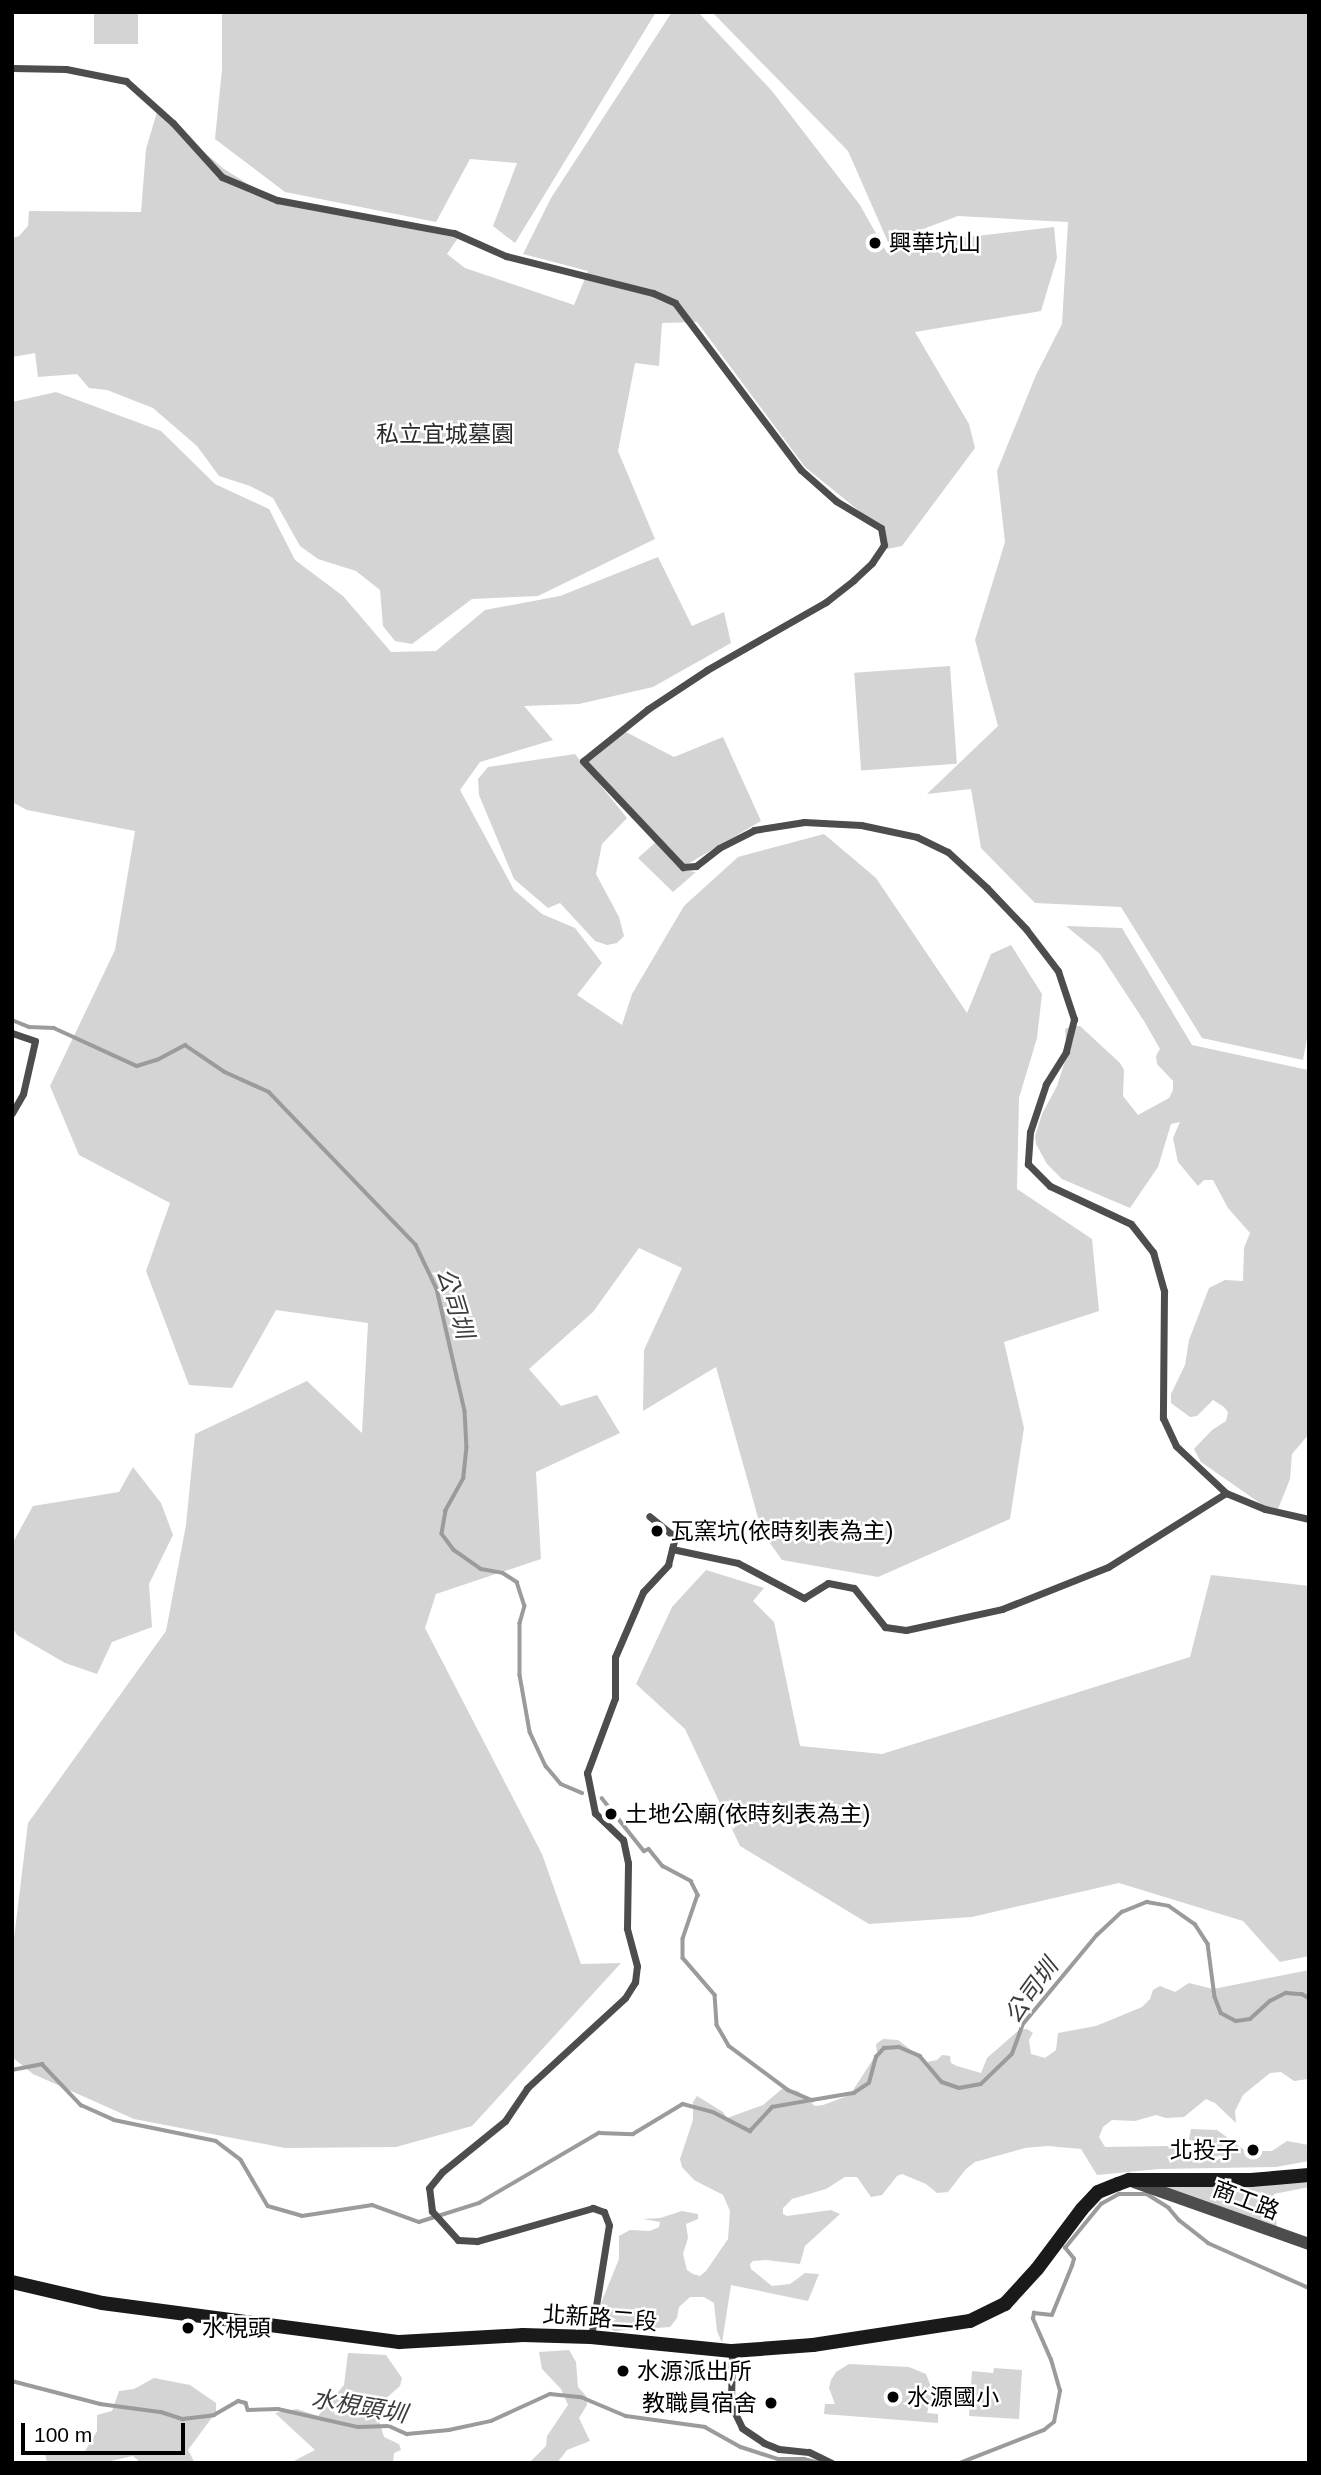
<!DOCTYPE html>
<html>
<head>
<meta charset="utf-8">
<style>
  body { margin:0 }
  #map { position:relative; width:1321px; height:2475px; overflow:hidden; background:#fff; font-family:Arial,"Noto Sans TC",sans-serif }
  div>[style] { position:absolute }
  .green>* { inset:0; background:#d4d4d4; transform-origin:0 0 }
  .stream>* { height:3.5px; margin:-1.75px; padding:0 1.75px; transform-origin:1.75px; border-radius:1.75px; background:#9b9b9b }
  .minor>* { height:7px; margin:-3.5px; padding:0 3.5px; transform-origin:3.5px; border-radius:3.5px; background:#4d4d4d }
  .tertiary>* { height:12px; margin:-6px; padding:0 6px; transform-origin:6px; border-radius:6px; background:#4d4d4d }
  .secondary>* { height:14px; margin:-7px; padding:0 7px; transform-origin:7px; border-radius:7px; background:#1a1a1a }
  .dots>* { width:19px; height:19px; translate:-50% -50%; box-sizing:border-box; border:4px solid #fff; border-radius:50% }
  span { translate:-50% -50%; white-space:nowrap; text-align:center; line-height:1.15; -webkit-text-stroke:5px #fff; paint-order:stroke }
  .poi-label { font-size:23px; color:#000 }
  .left { translate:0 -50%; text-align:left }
  .right { translate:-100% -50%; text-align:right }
  .park-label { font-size:23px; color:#2b2b2b }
  .street-label { font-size:23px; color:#000 }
  .water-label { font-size:24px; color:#3c3c3c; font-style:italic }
  .frame { position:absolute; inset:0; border:14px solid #000; pointer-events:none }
  .scale { position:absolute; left:21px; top:2423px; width:164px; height:32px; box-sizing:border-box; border:4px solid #000; border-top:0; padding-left:9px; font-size:21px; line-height:24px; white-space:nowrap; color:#000; -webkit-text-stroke:5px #fff; paint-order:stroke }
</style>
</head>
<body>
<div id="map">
  <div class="green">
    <i style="left:94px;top:12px;width:44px;height:32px"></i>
    <i style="clip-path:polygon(222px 12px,656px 12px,515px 243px,493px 226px,517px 163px,470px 159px,436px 222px,285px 192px,215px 139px,222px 69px)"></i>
    <i style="clip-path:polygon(672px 12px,698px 12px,772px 91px,860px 205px,887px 253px,933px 241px,1054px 227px,1057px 258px,1041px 311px,915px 332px,969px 424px,975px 448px,902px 546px,887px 549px,885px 532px,805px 467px,697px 322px,662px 323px,659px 366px,635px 363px,618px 451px,655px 539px,538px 596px,472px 599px,412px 644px,395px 641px,383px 626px,380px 590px,356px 571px,318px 559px,300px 546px,273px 498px,250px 486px,219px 476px,197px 446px,153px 408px,107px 390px,89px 388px,77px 374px,38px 377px,35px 353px,12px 357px,12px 238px,19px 236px,28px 226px,29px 211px,141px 212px,146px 149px,157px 112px,224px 169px,275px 201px,458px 238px,447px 254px,465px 268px,574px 305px,588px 271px,523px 254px,551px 198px)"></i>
    <i style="clip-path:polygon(712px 12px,1309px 12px,1309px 1028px,1303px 1060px,1202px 1038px,1121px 907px,1035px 903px,981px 848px,971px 789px,927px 794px,998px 726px,975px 640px,1005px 542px,997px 471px,1036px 375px,1062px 324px,1068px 222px,958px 216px,888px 242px,848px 151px)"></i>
    <i style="clip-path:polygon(56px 392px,161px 431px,215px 484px,269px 509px,295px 560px,343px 596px,391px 652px,436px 651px,485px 610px,560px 596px,658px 557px,692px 626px,724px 612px,731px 643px,653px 687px,579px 704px,524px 706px,553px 740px,480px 762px,460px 790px,514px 890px,542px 914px,575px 928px,602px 963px,577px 995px,622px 1025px,632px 994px,684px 906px,738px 857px,824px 834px,876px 878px,967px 1013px,991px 954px,1011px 945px,1042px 994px,1037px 1038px,1019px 1098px,1017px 1189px,1092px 1239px,1099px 1311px,1004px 1342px,1024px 1428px,1010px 1519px,878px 1577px,782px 1560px,762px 1532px,716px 1367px,643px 1411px,644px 1350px,682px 1268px,639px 1248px,593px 1312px,529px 1369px,561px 1406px,597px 1395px,620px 1433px,536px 1472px,541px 1559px,436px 1594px,425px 1628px,542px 1854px,581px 1964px,621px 1963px,472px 2126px,396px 2147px,285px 2148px,134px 2119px,33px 2074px,12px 2057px,12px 1955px,28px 1823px,166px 1631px,186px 1525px,195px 1434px,307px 1381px,362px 1433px,368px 1323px,276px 1310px,232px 1388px,189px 1385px,146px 1271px,170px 1203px,79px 1155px,50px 1086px,115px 950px,135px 831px,27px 810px,12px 802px,12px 402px)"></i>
    <i style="left:950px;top:666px;width:98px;height:96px;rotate:86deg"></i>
    <i style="clip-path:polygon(624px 731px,674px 757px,723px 737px,761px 821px,686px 865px,587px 761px)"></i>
    <i style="clip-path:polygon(575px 754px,627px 818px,602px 844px,596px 874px,619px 917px,624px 936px,617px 943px,607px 945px,595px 941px,560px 903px,548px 908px,514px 879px,479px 795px,478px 779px,488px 767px)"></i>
    <i style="clip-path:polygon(656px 842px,682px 870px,696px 872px,673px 892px,638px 858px)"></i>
    <i style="clip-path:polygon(1066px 926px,1122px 928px,1192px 1045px,1308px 1070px,1309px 1067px,1309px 1434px,1292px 1454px,1290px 1479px,1278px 1509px,1264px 1506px,1201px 1462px,1194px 1449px,1212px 1430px,1226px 1421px,1228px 1412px,1224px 1407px,1213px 1400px,1197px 1416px,1190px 1417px,1171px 1403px,1171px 1394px,1185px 1365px,1189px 1340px,1209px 1288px,1225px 1280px,1243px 1281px,1244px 1248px,1250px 1233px,1228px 1208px,1213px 1180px,1204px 1180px,1198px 1186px,1178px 1162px,1173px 1138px,1180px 1122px,1171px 1124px,1158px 1167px,1130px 1208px,1062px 1179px,1047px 1164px,1036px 1144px,1035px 1136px,1042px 1114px,1057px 1086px,1067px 1055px,1065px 1029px,1072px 1026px,1080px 1026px,1120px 1063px,1124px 1070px,1123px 1096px,1138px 1115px,1169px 1098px,1173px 1090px,1173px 1081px,1157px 1064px,1156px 1056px,1160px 1049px,1144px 1021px,1100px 954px)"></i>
    <i style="clip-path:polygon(133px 1467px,161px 1503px,173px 1535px,149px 1584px,152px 1627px,112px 1642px,97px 1674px,65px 1663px,17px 1635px,12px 1627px,12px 1544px,33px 1506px,119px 1492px)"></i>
    <i style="clip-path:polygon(706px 1570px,764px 1588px,753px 1601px,774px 1622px,800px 1746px,882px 1754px,1190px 1657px,1211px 1575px,1309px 1586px,1309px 1956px,1280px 1962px,1243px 1921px,1119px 1883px,972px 1917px,869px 1924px,740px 1846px,685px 1729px,636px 1684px,672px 1607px)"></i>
    <i style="clip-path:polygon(1309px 1970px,1308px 2079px,1294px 2081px,1281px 2072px,1270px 2073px,1243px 2095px,1235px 2111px,1236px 2123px,1215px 2103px,1206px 2099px,1184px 2117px,1166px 2118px,1156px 2115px,1135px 2121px,1112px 2120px,1103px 2127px,1099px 2137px,1105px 2147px,1167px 2146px,1200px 2158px,1203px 2148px,1189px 2139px,1191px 2129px,1217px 2130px,1246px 2151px,1272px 2151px,1287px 2141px,1309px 2145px,1309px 2161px,1276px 2167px,1159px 2169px,1097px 2175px,1081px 2149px,1048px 2146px,1025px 2148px,975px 2162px,966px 2169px,948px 2192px,937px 2193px,926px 2184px,902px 2174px,897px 2176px,882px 2195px,871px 2197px,857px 2177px,845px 2177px,826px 2189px,792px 2199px,783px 2208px,783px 2214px,787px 2216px,831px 2210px,840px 2214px,805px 2246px,800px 2264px,766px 2260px,753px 2261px,750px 2264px,751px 2269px,772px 2286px,790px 2284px,805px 2273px,819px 2274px,808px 2301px,731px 2285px,722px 2343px,717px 2331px,714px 2303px,704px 2297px,690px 2297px,679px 2307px,677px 2318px,670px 2327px,614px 2331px,598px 2320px,597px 2313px,619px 2259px,619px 2236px,630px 2230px,650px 2231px,659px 2227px,660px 2222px,643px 2219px,660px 2218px,682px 2211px,698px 2214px,698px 2219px,686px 2224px,688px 2238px,683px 2254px,687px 2270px,693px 2274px,700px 2276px,706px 2271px,728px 2239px,730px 2211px,723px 2195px,694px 2180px,682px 2167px,680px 2159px,693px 2120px,693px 2102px,697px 2096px,723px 2112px,727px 2118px,763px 2105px,783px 2088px,798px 2091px,815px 2106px,823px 2105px,850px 2095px,877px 2053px,876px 2044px,883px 2039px,898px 2040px,927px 2062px,937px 2060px,942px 2055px,950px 2056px,951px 2063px,957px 2066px,981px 2073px,987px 2058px,1019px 2030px,1027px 2029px,1033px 2033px,1029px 2040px,1031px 2054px,1045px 2058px,1056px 2050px,1058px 2033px,1096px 2026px,1142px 2007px,1150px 1999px,1153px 1990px,1160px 1986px,1175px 1992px,1189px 1983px,1213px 1989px)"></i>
    <i style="clip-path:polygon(1309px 2179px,1309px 2187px,1274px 2194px,1277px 2231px,1131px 2183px)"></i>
    <i style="clip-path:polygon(569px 2350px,576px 2362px,578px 2387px,587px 2397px,587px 2405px,579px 2418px,590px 2441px,567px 2450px,557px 2463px,529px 2463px,546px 2446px,547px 2436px,568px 2405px,561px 2389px,542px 2369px,539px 2352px)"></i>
    <i style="clip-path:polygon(348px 2353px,386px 2355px,402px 2378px,400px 2386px,375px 2408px,373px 2415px,379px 2421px,384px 2437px,399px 2444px,401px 2450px,394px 2453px,393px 2463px,290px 2463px,315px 2450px,275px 2413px,297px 2409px,318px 2416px,344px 2385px)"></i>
    <i style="clip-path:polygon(849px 2364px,909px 2367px,926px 2374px,933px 2392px,927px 2413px,938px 2414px,938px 2423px,824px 2414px,825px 2404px,835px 2404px,829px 2388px,831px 2380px,836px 2372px)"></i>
    <i style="clip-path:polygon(994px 2368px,1022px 2370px,1019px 2419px,969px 2416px,972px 2371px,993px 2373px)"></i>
    <i style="clip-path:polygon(154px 2378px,190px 2385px,216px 2403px,216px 2412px,188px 2450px,195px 2463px,141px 2463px,133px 2456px,102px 2463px,47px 2463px,45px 2453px,85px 2451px,97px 2431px,97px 2415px,112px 2411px,119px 2391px,134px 2389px)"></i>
  </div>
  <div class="stream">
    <i style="left:12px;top:1020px;width:18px;rotate:22deg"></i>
    <i style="left:29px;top:1027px;width:25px;rotate:2deg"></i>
    <i style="left:54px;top:1028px;width:91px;rotate:24.6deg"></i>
    <i style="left:137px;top:1066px;width:21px;rotate:-17deg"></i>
    <i style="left:157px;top:1060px;width:32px;rotate:-28deg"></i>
    <i style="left:185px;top:1045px;width:48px;rotate:34deg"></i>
    <i style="left:225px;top:1072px;width:48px;rotate:24.4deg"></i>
    <i style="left:269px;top:1092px;width:212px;rotate:46.1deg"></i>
    <i style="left:416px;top:1245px;width:49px;rotate:64.5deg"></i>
    <i style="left:437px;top:1289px;width:125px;rotate:77.1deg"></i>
    <i style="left:465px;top:1411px;width:36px;rotate:87deg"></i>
    <i style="left:467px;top:1447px;width:31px;rotate:96deg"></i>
    <i style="left:464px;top:1478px;width:38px;rotate:119deg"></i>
    <i style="left:446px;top:1511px;width:23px;rotate:100deg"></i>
    <i style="left:442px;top:1534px;width:20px;rotate:53deg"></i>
    <i style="left:454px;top:1550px;width:33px;rotate:35deg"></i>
    <i style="left:481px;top:1569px;width:22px;rotate:10deg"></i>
    <i style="left:503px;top:1573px;width:17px;rotate:33deg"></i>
    <i style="left:517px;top:1582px;width:25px;rotate:72deg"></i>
    <i style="left:525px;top:1606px;width:18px;rotate:106deg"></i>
    <i style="left:520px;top:1623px;width:52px;rotate:90deg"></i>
    <i style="left:520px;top:1675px;width:58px;rotate:80deg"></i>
    <i style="left:530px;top:1732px;width:38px;rotate:65deg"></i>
    <i style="left:546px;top:1766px;width:23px;rotate:50deg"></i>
    <i style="left:561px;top:1784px;width:23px;rotate:23deg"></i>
    <i style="left:602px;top:1798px;width:68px;rotate:51.6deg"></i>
    <i style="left:644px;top:1851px;width:5px;rotate:-22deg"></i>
    <i style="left:649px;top:1849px;width:22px;rotate:51deg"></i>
    <i style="left:663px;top:1866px;width:32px;rotate:28deg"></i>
    <i style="left:691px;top:1881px;width:16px;rotate:63deg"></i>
    <i style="left:698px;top:1895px;width:46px;rotate:108.8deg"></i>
    <i style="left:683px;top:1939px;width:19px;rotate:90deg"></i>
    <i style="left:683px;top:1958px;width:49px;rotate:49.1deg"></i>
    <i style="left:715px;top:1995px;width:30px;rotate:86deg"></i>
    <i style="left:717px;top:2025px;width:24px;rotate:60deg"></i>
    <i style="left:729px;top:2046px;width:74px;rotate:36.7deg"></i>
    <i style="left:788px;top:2090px;width:26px;rotate:23deg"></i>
    <i style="left:812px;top:2100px;width:43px;rotate:-9.5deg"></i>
    <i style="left:854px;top:2093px;width:18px;rotate:-34deg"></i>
    <i style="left:869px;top:2083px;width:27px;rotate:-75deg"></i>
    <i style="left:876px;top:2057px;width:12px;rotate:-48deg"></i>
    <i style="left:884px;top:2048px;width:15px;rotate:-4deg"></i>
    <i style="left:899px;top:2047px;width:23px;rotate:23deg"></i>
    <i style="left:920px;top:2056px;width:34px;rotate:50deg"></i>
    <i style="left:942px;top:2082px;width:18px;rotate:19deg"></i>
    <i style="left:959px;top:2088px;width:22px;rotate:-10deg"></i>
    <i style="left:981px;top:2084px;width:43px;rotate:-44.1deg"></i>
    <i style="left:1012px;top:2054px;width:32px;rotate:-70deg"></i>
    <i style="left:1023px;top:2024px;width:116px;rotate:-50.3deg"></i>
    <i style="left:1097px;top:1935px;width:34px;rotate:-43deg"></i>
    <i style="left:1122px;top:1912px;width:27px;rotate:-22deg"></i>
    <i style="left:1147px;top:1902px;width:22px;rotate:10deg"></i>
    <i style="left:1169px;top:1906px;width:32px;rotate:35deg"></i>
    <i style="left:1195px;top:1924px;width:24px;rotate:57deg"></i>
    <i style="left:1208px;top:1944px;width:53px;rotate:82.5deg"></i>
    <i style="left:1215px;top:1997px;width:17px;rotate:69deg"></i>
    <i style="left:1221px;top:2013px;width:17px;rotate:28deg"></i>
    <i style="left:1236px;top:2021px;width:14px;rotate:-8deg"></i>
    <i style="left:1250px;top:2019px;width:27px;rotate:-42deg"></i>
    <i style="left:1270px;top:2001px;width:18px;rotate:-27deg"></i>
    <i style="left:1286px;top:1993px;width:16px;rotate:4deg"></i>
    <i style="left:1302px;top:1994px;width:8px;rotate:30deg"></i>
    <i style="left:12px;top:2070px;width:31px;rotate:-11deg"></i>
    <i style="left:42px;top:2064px;width:57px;rotate:46.4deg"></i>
    <i style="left:81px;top:2105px;width:36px;rotate:24deg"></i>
    <i style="left:114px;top:2120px;width:104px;rotate:11.6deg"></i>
    <i style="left:216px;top:2141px;width:31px;rotate:37deg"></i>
    <i style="left:241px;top:2160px;width:53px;rotate:59.6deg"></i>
    <i style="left:268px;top:2206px;width:35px;rotate:16deg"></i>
    <i style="left:302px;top:2216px;width:71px;rotate:-8.9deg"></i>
    <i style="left:372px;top:2205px;width:50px;rotate:19.9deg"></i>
    <i style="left:419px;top:2222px;width:63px;rotate:-17.6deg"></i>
    <i style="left:479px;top:2203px;width:139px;rotate:-30.3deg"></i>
    <i style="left:599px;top:2133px;width:34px;rotate:2deg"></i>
    <i style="left:633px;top:2134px;width:58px;rotate:-31deg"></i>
    <i style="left:683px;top:2104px;width:31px;rotate:15deg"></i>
    <i style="left:713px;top:2112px;width:42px;rotate:27.2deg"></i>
    <i style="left:750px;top:2131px;width:33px;rotate:-47deg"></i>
    <i style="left:772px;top:2107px;width:41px;rotate:-9.9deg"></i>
    <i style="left:12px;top:2381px;width:91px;rotate:14.6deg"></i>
    <i style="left:100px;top:2404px;width:62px;rotate:7.5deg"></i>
    <i style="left:161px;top:2412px;width:23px;rotate:18deg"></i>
    <i style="left:183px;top:2419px;width:31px;rotate:-7deg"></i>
    <i style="left:214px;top:2415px;width:28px;rotate:-30deg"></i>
    <i style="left:238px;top:2401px;width:8px;rotate:14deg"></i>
    <i style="left:246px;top:2403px;width:7px;rotate:74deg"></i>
    <i style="left:248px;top:2410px;width:30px;rotate:-2deg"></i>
    <i style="left:278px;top:2409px;width:82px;rotate:12.7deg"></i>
    <i style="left:358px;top:2427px;width:31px;rotate:-2deg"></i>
    <i style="left:389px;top:2426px;width:20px;rotate:24deg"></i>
    <i style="left:407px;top:2434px;width:42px;rotate:-5.4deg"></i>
    <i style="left:449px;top:2430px;width:43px;rotate:-12.1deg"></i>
    <i style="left:491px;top:2421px;width:65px;rotate:-24.6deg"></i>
    <i style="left:550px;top:2394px;width:31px;rotate:6deg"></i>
    <i style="left:581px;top:2397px;width:49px;rotate:22.9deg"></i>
    <i style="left:626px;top:2416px;width:80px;rotate:7.9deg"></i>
    <i style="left:705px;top:2427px;width:41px;rotate:29.1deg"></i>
    <i style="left:741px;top:2447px;width:39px;rotate:18deg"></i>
    <i style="left:778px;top:2459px;width:26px"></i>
    <i style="left:804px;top:2459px;width:16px;rotate:14deg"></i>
    <i style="left:960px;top:2463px;width:90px;rotate:-21.4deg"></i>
    <i style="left:1044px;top:2430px;width:13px;rotate:-39deg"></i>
    <i style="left:1054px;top:2422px;width:32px;rotate:-79deg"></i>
    <i style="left:1060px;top:2391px;width:32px;rotate:-106deg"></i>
    <i style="left:1051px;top:2360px;width:45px;rotate:-113.7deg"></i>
    <i style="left:1033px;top:2319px;width:6px;rotate:-81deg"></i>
    <i style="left:1034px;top:2313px;width:18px;rotate:6deg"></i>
    <i style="left:1052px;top:2315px;width:53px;rotate:-67.8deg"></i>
    <i style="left:1072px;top:2266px;width:7px;rotate:-74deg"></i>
    <i style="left:1074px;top:2259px;width:14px;rotate:-129deg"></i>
    <i style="left:1065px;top:2248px;width:57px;rotate:-50.7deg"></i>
    <i style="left:1101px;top:2204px;width:21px;rotate:-29deg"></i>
    <i style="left:1119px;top:2194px;width:28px"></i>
    <i style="left:1147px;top:2194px;width:26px;rotate:32deg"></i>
    <i style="left:1169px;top:2208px;width:16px;rotate:50deg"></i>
    <i style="left:1179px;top:2220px;width:37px;rotate:38deg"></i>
    <i style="left:1208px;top:2243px;width:111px;rotate:24deg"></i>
    <i style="left:1009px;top:2463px;width:22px"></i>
  </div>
  <div class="minor">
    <i style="left:12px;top:68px;width:54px;rotate:1.1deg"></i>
    <i style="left:66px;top:69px;width:61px;rotate:11.3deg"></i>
    <i style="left:126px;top:81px;width:63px;rotate:41.8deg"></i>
    <i style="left:173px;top:123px;width:73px;rotate:47.8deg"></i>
    <i style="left:222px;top:177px;width:60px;rotate:22.7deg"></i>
    <i style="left:277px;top:200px;width:180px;rotate:10.6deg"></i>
    <i style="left:454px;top:233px;width:57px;rotate:23.9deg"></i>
    <i style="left:506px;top:256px;width:152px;rotate:14.1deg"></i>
    <i style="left:653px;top:293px;width:24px;rotate:24deg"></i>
    <i style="left:675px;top:303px;width:209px;rotate:53deg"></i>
    <i style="left:801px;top:470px;width:47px;rotate:41.5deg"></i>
    <i style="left:836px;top:501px;width:52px;rotate:31deg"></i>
    <i style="left:881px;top:528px;width:17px;rotate:80deg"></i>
    <i style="left:884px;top:545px;width:22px;rotate:124deg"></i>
    <i style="left:872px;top:563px;width:25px;rotate:137deg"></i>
    <i style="left:854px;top:580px;width:36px;rotate:142deg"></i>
    <i style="left:826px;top:602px;width:137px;rotate:150.3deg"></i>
    <i style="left:707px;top:670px;width:71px;rotate:146.5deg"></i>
    <i style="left:648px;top:709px;width:83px;rotate:141.3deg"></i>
    <i style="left:583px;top:761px;width:146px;rotate:46.7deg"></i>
    <i style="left:683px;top:867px;width:13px;rotate:-4deg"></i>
    <i style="left:696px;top:866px;width:29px;rotate:-38deg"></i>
    <i style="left:719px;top:848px;width:39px;rotate:-27deg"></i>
    <i style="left:754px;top:830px;width:51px;rotate:-9.1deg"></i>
    <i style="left:804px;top:822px;width:57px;rotate:3deg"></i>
    <i style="left:861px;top:825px;width:57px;rotate:12.1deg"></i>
    <i style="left:917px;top:837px;width:34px;rotate:26deg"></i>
    <i style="left:948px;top:852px;width:53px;rotate:42.7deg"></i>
    <i style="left:987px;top:888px;width:57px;rotate:46.4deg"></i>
    <i style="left:1026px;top:929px;width:53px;rotate:52.7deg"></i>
    <i style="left:1058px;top:971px;width:51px;rotate:71.6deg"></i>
    <i style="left:1074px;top:1019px;width:34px;rotate:104deg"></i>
    <i style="left:1066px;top:1052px;width:38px;rotate:122deg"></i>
    <i style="left:1046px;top:1084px;width:51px;rotate:108.4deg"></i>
    <i style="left:1030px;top:1132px;width:32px;rotate:94deg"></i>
    <i style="left:1028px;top:1164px;width:31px;rotate:45deg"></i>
    <i style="left:1050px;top:1186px;width:89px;rotate:25.1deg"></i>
    <i style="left:1131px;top:1224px;width:36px;rotate:52deg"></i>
    <i style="left:1153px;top:1252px;width:41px;rotate:74.2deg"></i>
    <i style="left:1164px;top:1291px;width:127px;rotate:90.5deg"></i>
    <i style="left:1163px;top:1418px;width:31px;rotate:65deg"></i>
    <i style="left:1176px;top:1446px;width:69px;rotate:43.2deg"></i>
    <i style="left:1226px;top:1493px;width:42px;rotate:22.3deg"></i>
    <i style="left:1265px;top:1509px;width:45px;rotate:12.8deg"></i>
    <i style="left:12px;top:1033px;width:24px;rotate:19deg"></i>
    <i style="left:35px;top:1041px;width:54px;rotate:102.8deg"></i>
    <i style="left:23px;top:1094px;width:22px;rotate:120deg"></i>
    <i style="left:672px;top:1549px;width:67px;rotate:12deg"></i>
    <i style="left:738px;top:1563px;width:75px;rotate:27.9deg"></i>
    <i style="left:804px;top:1598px;width:28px;rotate:-32deg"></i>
    <i style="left:828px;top:1583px;width:26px;rotate:11deg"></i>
    <i style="left:854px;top:1588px;width:50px;rotate:51.5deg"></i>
    <i style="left:885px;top:1627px;width:21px;rotate:8deg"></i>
    <i style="left:906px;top:1630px;width:98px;rotate:-12.3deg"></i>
    <i style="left:1002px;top:1609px;width:114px;rotate:-21.6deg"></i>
    <i style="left:1108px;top:1567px;width:139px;rotate:-32.1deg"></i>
    <i style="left:591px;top:2337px;width:113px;rotate:-80.9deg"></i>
    <i style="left:609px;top:2225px;width:14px;rotate:-111deg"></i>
    <i style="left:604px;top:2212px;width:12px;rotate:-160deg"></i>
    <i style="left:593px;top:2208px;width:121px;rotate:164.1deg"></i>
    <i style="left:477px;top:2241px;width:19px;rotate:-177deg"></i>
    <i style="left:458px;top:2240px;width:39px;rotate:-132deg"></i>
    <i style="left:432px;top:2211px;width:23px;rotate:-97deg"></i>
    <i style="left:429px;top:2188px;width:21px;rotate:-51deg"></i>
    <i style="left:442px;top:2172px;width:81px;rotate:-39deg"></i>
    <i style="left:505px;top:2121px;width:40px;rotate:-56deg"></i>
    <i style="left:527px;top:2088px;width:133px;rotate:-42.6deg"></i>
    <i style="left:625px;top:1998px;width:19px;rotate:-58deg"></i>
    <i style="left:635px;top:1982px;width:16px;rotate:-83deg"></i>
    <i style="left:637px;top:1966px;width:39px;rotate:-105deg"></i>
    <i style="left:627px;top:1928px;width:65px;rotate:-89.1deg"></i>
    <i style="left:628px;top:1863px;width:24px;rotate:-102deg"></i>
    <i style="left:623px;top:1840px;width:39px;rotate:-136deg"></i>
    <i style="left:595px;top:1813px;width:41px;rotate:-101.3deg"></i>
    <i style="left:587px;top:1773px;width:80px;rotate:-69.5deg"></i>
    <i style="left:615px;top:1698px;width:41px;rotate:-90deg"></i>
    <i style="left:615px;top:1657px;width:71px;rotate:-66.7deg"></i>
    <i style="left:643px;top:1592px;width:37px;rotate:-47deg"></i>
    <i style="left:668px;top:1565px;width:29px;rotate:-76deg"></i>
    <i style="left:675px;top:1537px;width:33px;rotate:-141deg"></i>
    <i style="left:732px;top:2351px;width:54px;rotate:91.1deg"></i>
    <i style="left:731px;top:2405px;width:25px;rotate:64deg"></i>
    <i style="left:742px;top:2428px;width:27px;rotate:34deg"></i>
    <i style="left:764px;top:2443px;width:16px;rotate:22deg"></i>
    <i style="left:779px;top:2449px;width:30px;rotate:6deg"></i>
    <i style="left:809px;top:2452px;width:25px;rotate:26deg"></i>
  </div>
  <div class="tertiary">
    <i style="left:1134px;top:2182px;width:186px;rotate:19.5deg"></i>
  </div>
  <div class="secondary">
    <i style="left:12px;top:2282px;width:92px;rotate:13.1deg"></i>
    <i style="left:102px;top:2303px;width:300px;rotate:7.5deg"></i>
    <i style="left:399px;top:2342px;width:124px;rotate:-3.2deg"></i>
    <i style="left:523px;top:2335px;width:68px;rotate:1.7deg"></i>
    <i style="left:591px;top:2337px;width:142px;rotate:5.7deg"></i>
    <i style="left:732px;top:2351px;width:81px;rotate:-4.2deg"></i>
    <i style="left:813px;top:2345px;width:159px;rotate:-8.7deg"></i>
    <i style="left:970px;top:2321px;width:39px;rotate:-26deg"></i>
    <i style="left:1005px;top:2304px;width:47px;rotate:-47.6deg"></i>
    <i style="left:1037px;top:2269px;width:75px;rotate:-53.1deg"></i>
    <i style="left:1082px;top:2209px;width:23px;rotate:-47deg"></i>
    <i style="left:1098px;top:2192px;width:22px;rotate:-22deg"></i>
    <i style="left:1118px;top:2184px;width:12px;rotate:-20deg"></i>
    <i style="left:1129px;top:2180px;width:122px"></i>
    <i style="left:1251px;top:2180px;width:58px;rotate:-4.9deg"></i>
  </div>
  <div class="dots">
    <i style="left:875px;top:243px;background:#000"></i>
    <i style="left:657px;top:1531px;background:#000"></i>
    <i style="left:611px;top:1814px;background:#000"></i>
    <i style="left:1253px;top:2150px;background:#000"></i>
    <i style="left:188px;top:2328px;background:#000"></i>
    <i style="left:623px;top:2371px;background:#000"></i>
    <i style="left:893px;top:2397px;background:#000"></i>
    <i style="left:771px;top:2403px;background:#000"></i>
  </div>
  <div class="poi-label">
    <span class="left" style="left:889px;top:243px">興華坑山</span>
    <span class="left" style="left:671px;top:1531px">瓦窯坑(依時刻表為主)</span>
    <span class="left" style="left:625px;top:1814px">土地公廟(依時刻表為主)</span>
    <span class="right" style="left:1239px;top:2150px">北投子</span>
    <span class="left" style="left:202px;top:2328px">水梘頭</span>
    <span class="left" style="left:637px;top:2371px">水源派出所</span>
    <span class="left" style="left:907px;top:2397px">水源國小</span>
    <span class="right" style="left:757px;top:2403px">教職員宿舍</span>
  </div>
  <div class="park-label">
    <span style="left:445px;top:434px">私立宜城墓園</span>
  </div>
  <div class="street-label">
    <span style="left:1246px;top:2200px;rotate:21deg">商工路</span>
    <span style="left:600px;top:2318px;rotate:4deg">北新路二段</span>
  </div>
  <div class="water-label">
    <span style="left:455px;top:1303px;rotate:73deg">公司圳</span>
    <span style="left:1031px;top:1991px;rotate:-54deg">公司圳</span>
    <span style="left:359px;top:2406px;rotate:10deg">水梘頭圳</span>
  </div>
  <div class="frame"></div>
  <div class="scale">100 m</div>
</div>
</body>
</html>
